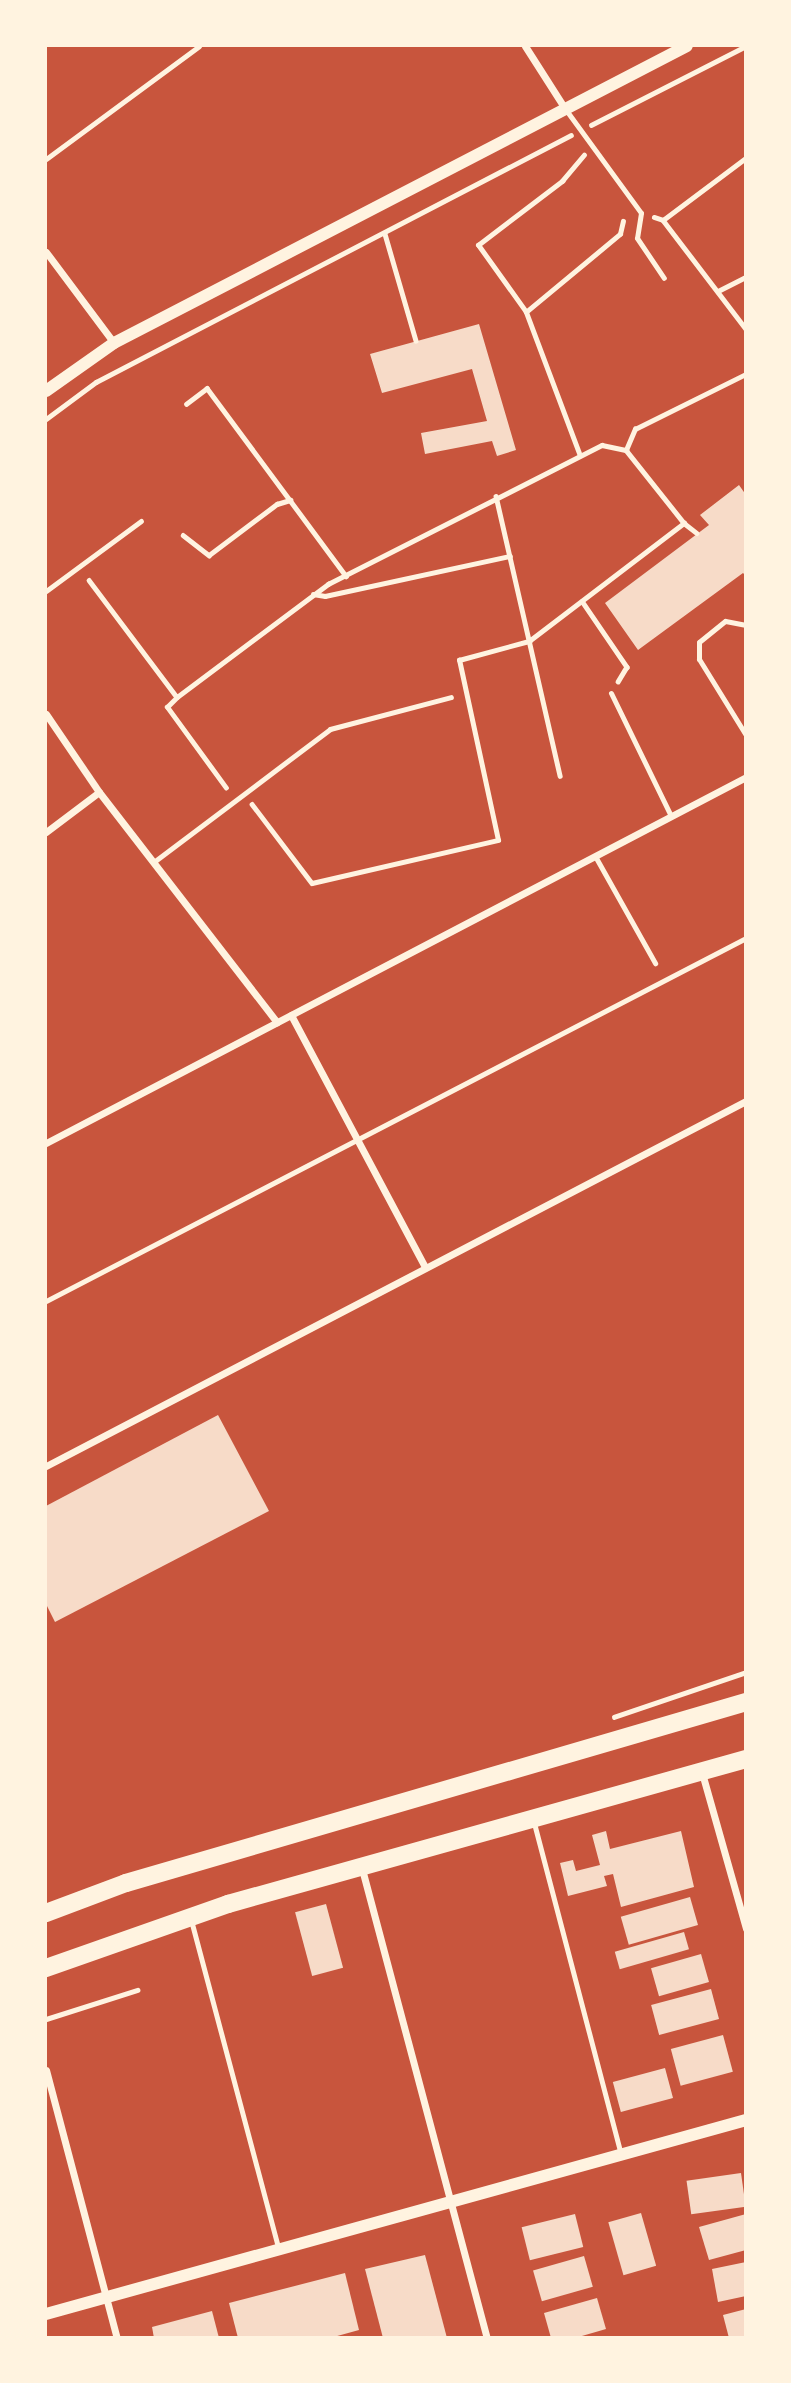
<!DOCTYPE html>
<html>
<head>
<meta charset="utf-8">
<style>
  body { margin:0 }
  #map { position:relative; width:791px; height:2383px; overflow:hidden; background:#c8553d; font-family:Manrope,sans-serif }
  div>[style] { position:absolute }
  .building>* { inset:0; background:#f7dbc8; transform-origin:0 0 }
  .path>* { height:4.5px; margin:-2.25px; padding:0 2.25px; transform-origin:2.25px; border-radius:2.25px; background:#fff3e0 }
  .service>* { height:5px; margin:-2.5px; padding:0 2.5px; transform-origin:2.5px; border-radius:2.5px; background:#fff3e0 }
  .minor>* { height:7px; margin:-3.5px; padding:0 3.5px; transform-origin:3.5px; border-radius:3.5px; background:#fff3e0 }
  .tertiary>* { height:12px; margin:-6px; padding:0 6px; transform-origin:6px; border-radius:6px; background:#fff3e0 }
  .primary>* { height:18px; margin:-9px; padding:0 9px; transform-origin:9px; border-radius:9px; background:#fff3e0 }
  span { translate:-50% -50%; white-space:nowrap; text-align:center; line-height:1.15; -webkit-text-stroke:5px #fff3e0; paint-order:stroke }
  .frame { position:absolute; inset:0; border:47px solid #fff3e0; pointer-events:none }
</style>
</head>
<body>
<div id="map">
  <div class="building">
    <i style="clip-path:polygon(479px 324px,516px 450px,497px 456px,492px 441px,425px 454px,421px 433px,487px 421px,472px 369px,382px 393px,370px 354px)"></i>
    <i style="clip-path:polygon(739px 485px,746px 495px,746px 576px,743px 573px,638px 650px,605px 603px,709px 525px,700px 515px)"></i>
    <i style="clip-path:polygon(218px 1415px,269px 1511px,55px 1622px,46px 1604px,46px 1506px)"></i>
    <i style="clip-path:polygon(606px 1831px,610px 1849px,681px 1831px,694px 1887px,621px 1907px,613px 1874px,604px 1876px,607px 1886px,568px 1896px,560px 1863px,573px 1860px,576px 1871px,600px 1865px,592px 1835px)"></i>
    <i style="left:690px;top:1897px;width:29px;height:72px;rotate:74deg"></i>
    <i style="left:326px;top:1904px;width:66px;height:32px;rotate:75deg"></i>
    <i style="left:684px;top:1932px;width:18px;height:72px;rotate:74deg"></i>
    <i style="left:701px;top:1954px;width:29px;height:52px;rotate:74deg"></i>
    <i style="left:711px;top:1989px;width:31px;height:62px;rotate:75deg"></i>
    <i style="left:723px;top:2035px;width:38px;height:54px;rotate:75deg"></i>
    <i style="left:665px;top:2068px;width:31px;height:54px;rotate:75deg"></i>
    <i style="left:741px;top:2173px;width:34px;height:55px;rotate:82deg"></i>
    <i style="left:641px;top:2213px;width:55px;height:34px;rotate:74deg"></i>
    <i style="left:575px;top:2214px;width:34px;height:55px;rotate:76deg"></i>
    <i style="clip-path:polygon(746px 2214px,746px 2250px,709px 2260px,699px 2227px)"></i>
    <i style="clip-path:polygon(425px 2255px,447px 2338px,383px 2338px,365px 2269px)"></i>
    <i style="left:584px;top:2256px;width:32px;height:53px;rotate:74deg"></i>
    <i style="clip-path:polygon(746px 2262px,746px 2296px,718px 2302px,712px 2269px)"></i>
    <i style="clip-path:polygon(345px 2273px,359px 2330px,330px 2338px,238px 2338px,229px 2303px)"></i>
    <i style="clip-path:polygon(597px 2298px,606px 2329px,575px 2338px,551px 2338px,544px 2313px)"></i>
    <i style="clip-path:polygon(746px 2309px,746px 2338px,729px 2338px,723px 2315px)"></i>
    <i style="clip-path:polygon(212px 2311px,219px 2338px,154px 2338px,152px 2327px)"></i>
  </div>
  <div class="path">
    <i style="left:591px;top:125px;width:174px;rotate:-27deg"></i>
    <i style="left:654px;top:217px;width:9px;rotate:18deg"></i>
    <i style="left:663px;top:220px;width:137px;rotate:52.7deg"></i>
    <i style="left:663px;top:220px;width:104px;rotate:-36.8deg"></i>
    <i style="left:385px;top:234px;width:111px;rotate:73.8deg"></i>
    <i style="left:718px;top:291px;width:31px;rotate:-27deg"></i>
    <i style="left:526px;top:312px;width:122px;rotate:-39.7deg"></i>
    <i style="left:620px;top:234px;width:13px;rotate:-77deg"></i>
    <i style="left:186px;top:404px;width:26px;rotate:-37deg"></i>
    <i style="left:207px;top:388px;width:234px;rotate:53.5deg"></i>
    <i style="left:46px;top:419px;width:62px;rotate:-36.5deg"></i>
    <i style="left:96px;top:382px;width:535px;rotate:-27.47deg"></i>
    <i style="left:626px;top:450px;width:93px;rotate:51.5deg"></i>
    <i style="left:684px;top:523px;width:16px;rotate:38deg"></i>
    <i style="left:580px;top:456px;width:154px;rotate:-110.6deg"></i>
    <i style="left:526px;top:312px;width:82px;rotate:-125.6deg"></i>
    <i style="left:478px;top:245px;width:106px;rotate:-37.3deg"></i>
    <i style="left:562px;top:181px;width:34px;rotate:-50deg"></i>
    <i style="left:496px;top:496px;width:287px;rotate:77.1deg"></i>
    <i style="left:183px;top:535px;width:33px;rotate:38deg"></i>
    <i style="left:209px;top:555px;width:85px;rotate:-36.9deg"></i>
    <i style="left:277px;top:504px;width:14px;rotate:-17deg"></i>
    <i style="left:89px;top:580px;width:146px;rotate:53.1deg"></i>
    <i style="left:313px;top:594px;width:12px;rotate:9deg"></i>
    <i style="left:325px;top:596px;width:189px;rotate:-12.2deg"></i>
    <i style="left:582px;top:601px;width:80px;rotate:55.7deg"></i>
    <i style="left:627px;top:667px;width:17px;rotate:121deg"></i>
    <i style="left:226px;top:788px;width:100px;rotate:-126.1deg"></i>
    <i style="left:167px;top:707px;width:14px;rotate:-45deg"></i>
    <i style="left:177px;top:697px;width:189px;rotate:-36.8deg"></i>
    <i style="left:328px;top:584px;width:307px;rotate:-26.9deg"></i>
    <i style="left:602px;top:445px;width:25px;rotate:12deg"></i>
    <i style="left:626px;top:450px;width:23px;rotate:-67deg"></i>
    <i style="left:635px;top:429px;width:124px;rotate:-26.4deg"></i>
    <i style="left:252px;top:804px;width:99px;rotate:52.8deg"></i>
    <i style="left:312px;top:883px;width:191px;rotate:-13deg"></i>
    <i style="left:498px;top:840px;width:184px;rotate:-102.2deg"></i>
    <i style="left:459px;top:660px;width:73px;rotate:-15.2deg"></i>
    <i style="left:529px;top:641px;width:195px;rotate:-37.3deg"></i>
    <i style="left:614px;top:1717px;width:139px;rotate:-18.8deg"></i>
  </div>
  <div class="service">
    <i style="left:566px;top:110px;width:127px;rotate:53.9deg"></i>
    <i style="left:641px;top:213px;width:25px;rotate:99deg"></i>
    <i style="left:637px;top:238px;width:48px;rotate:56deg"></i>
    <i style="left:46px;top:159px;width:190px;rotate:-36.4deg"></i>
    <i style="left:46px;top:591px;width:118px;rotate:-36.4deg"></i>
    <i style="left:746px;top:625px;width:21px;rotate:-169deg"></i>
    <i style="left:725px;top:621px;width:33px;rotate:141deg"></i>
    <i style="left:699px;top:642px;width:17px;rotate:90deg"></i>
    <i style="left:699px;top:659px;width:89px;rotate:58.3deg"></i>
    <i style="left:611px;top:693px;width:137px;rotate:64deg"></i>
    <i style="left:595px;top:856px;width:123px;rotate:60.7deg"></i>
    <i style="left:155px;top:861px;width:219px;rotate:-37deg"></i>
    <i style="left:330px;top:729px;width:125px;rotate:-14.8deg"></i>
    <i style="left:46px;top:1301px;width:789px;rotate:-27.41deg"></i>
    <i style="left:534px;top:1823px;width:343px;rotate:75.3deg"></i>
    <i style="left:191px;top:1920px;width:339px;rotate:75.1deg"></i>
    <i style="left:46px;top:2019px;width:96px;rotate:-17.7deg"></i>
  </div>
  <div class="minor">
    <i style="left:525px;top:46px;width:76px;rotate:57.4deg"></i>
    <i style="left:46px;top:252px;width:114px;rotate:53.2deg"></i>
    <i style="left:46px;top:714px;width:94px;rotate:55.8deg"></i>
    <i style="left:99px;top:792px;width:291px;rotate:52.3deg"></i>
    <i style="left:46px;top:832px;width:66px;rotate:-37deg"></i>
    <i style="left:291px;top:1015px;width:285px;rotate:62deg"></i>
    <i style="left:46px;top:1143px;width:790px;rotate:-27.6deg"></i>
    <i style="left:46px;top:1466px;width:789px;rotate:-27.54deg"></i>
    <i style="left:702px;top:1773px;width:162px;rotate:74.2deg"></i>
    <i style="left:362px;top:1869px;width:485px;rotate:75.1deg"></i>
    <i style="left:46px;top:2070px;width:277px;rotate:75.2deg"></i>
  </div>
  <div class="tertiary">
    <i style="left:46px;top:391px;width:83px;rotate:-35.2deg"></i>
    <i style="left:114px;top:343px;width:645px;rotate:-27.4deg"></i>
    <i style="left:46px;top:2314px;width:726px;rotate:-15.49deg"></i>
  </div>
  <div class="primary">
    <i style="left:46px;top:1913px;width:85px;rotate:-20.6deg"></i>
    <i style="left:126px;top:1883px;width:646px;rotate:-16.27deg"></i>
    <i style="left:46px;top:1968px;width:193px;rotate:-19.4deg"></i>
    <i style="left:228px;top:1904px;width:538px;rotate:-15.64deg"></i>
  </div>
  <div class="frame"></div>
</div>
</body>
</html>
